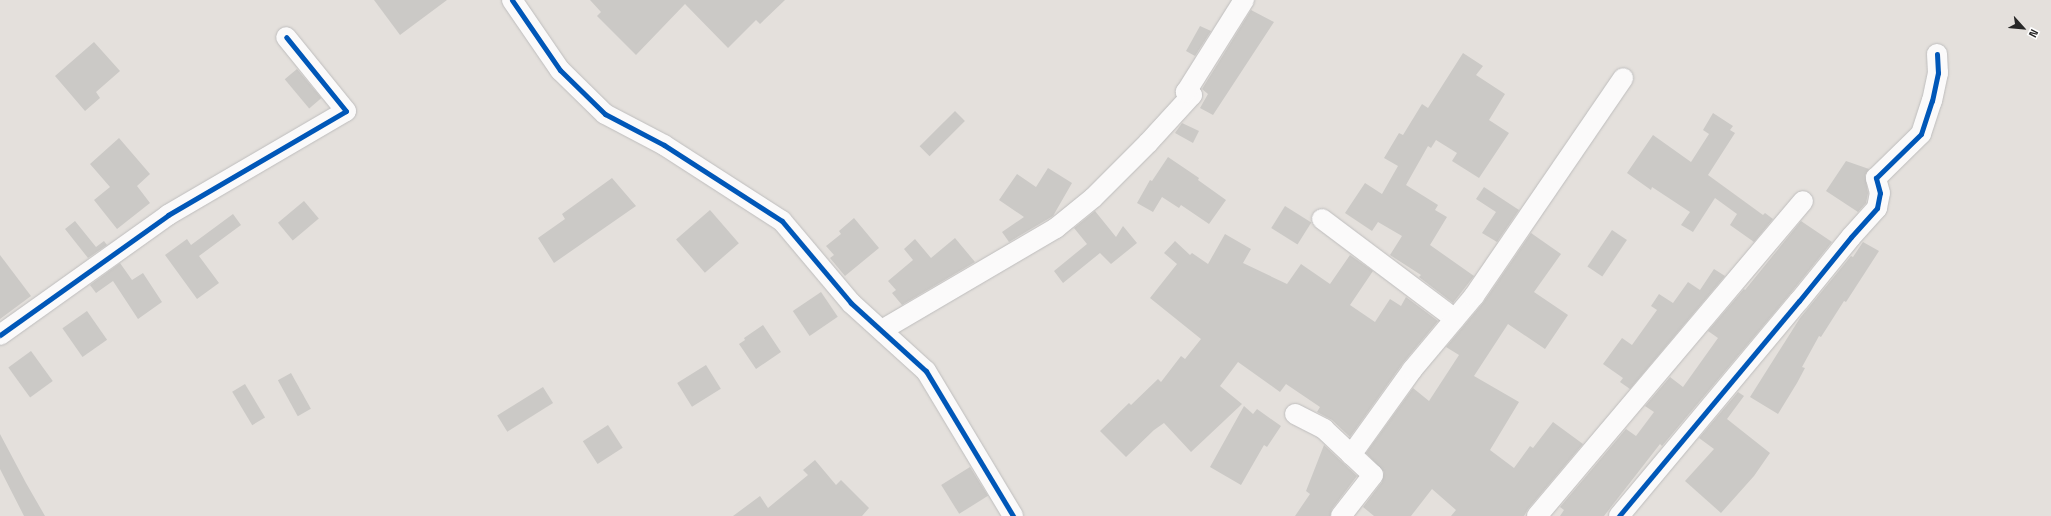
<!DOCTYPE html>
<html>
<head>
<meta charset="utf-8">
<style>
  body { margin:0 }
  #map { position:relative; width:2051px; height:516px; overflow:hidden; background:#e4e0dc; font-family:"Space Grotesk",sans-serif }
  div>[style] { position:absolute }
  .building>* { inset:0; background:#cbc9c6; transform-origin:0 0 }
  .roads { filter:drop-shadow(0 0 1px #bebdbd) drop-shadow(0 0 1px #bebdbd) }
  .minor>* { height:20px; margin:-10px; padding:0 10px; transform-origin:10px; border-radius:10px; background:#fbfafa }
  .cycleway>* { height:5px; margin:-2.5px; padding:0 2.5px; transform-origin:2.5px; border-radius:2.5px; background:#0057b8 }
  span { translate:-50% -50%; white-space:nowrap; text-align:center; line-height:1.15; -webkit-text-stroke:3px #fff; paint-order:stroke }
  .north { position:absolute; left:2003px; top:8px; width:40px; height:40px; -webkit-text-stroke:3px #fff; paint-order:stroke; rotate:117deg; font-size:11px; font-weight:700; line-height:16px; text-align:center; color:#272727 }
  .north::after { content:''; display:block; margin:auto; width:14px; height:18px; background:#272727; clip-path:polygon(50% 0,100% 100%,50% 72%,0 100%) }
</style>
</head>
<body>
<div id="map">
  <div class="building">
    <i style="clip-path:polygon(374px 0,447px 0,400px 35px)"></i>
    <i style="clip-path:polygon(590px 0,785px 0,760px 24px,756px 20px,728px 48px,685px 4px,636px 55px,597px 16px,601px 12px)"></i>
    <i style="clip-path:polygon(1251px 10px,1274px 22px,1213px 115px,1200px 108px,1208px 94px,1202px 89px)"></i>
    <i style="clip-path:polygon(1200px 26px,1211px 31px,1195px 56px,1186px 51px)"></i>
    <i style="clip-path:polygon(94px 42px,120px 71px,96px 92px,100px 98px,85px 111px,55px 76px)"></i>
    <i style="clip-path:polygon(1463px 53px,1483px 66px,1476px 75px,1505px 94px,1489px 120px,1509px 133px,1479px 178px,1452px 161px,1457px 153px,1436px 140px,1431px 148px,1428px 146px,1406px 185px,1438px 205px,1435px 210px,1447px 217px,1430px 245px,1474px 276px,1453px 303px,1419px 277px,1421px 275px,1390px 255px,1402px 236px,1378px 222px,1372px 231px,1345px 213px,1365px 183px,1382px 194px,1398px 166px,1384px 158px,1399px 133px,1403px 135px,1422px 104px,1428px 108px)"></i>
    <i style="left:297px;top:69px;width:38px;height:16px;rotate:50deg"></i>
    <i style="left:955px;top:111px;width:14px;height:50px;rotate:45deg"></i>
    <i style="clip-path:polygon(1713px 113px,1733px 126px,1730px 130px,1735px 133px,1708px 175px,1763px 215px,1765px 213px,1773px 219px,1754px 242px,1730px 225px,1737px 214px,1715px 198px,1693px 232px,1681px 225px,1690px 212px,1652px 187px,1651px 190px,1627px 173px,1653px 135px,1691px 162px,1709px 134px,1703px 130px)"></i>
    <i style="clip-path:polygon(1182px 123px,1199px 131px,1193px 143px,1175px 133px)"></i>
    <i style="clip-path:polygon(119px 138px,150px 174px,137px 186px,150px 203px,117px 229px,94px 200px,110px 187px,90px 164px)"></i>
    <i style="clip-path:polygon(1168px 157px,1199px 178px,1198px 180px,1226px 200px,1209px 224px,1181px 205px,1179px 208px,1162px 197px,1153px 212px,1137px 203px,1150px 180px,1152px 181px)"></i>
    <i style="clip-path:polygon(1846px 161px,1869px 169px,1865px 175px,1868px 193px,1866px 203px,1858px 212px,1826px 191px)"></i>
    <i style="clip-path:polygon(1048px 168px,1072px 183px,1053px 216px,1009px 242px,1002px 232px,1024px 217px,999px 200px,1017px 174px,1036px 187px)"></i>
    <i style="clip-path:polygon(612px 178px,636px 206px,554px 263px,538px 238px,565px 219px,562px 214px)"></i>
    <i style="clip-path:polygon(1484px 187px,1519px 210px,1497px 242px,1482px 233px,1496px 212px,1476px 199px)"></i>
    <i style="left:304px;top:201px;width:23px;height:34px;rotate:50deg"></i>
    <i style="left:1285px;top:206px;width:31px;height:26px;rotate:32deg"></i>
    <i style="left:710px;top:210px;width:44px;height:45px;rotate:49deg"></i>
    <i style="clip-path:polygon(1095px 211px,1116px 237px,1123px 226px,1137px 243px,1111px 264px,1100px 253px,1063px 283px,1054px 271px,1087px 244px,1074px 228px)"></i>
    <i style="clip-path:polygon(233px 214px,241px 225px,199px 256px,219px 283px,197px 299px,165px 255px,187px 239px,191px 245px)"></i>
    <i style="clip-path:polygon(854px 218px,879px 248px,845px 276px,830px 258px,834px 255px,826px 246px,841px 234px,839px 231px)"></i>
    <i style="clip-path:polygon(75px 221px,96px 247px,104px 241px,107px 245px,88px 258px,65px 229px)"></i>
    <i style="clip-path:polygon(1801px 221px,1832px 242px,1790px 294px,1662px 446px,1660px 444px,1604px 516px,1560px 516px,1564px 510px,1560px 507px,1626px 429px,1636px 436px,1654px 412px,1645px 406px,1670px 377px,1683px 387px,1718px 338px,1708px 331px,1744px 289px,1745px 290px)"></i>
    <i style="left:1612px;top:230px;width:18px;height:44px;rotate:34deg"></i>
    <i style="clip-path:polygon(1531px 233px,1561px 254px,1534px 292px,1568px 315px,1545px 349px,1508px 324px,1474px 376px,1519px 402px,1490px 450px,1514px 468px,1530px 446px,1533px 448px,1553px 422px,1583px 444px,1528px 509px,1524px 516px,1451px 516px,1456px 510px,1432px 489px,1411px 516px,1374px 516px,1363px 507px,1382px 482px,1384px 472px,1366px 453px,1413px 388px,1429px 401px,1459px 355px,1446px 347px,1483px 303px)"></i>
    <i style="clip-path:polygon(1225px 234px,1251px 249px,1243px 263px,1287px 284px,1301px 264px,1330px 284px,1350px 255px,1373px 271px,1350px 305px,1375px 322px,1390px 299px,1401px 306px,1406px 297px,1438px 321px,1403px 363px,1350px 437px,1332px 420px,1317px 412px,1320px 407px,1286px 384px,1280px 392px,1238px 362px,1220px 386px,1242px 404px,1191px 452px,1164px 423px,1154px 430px,1126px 457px,1100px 431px,1129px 403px,1131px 405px,1158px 379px,1161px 382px,1181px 356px,1185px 359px,1201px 339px,1150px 298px,1177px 264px,1164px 253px,1175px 241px,1190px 255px,1192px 253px,1208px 264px)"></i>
    <i style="clip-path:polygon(955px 238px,975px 262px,902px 305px,892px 293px,896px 290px,888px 281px,913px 260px,904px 249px,915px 239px,931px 258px)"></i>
    <i style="clip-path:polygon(1863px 242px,1879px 251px,1846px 302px,1844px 301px,1821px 337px,1819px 336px,1802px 367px,1805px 368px,1797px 383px,1778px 414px,1750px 397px,1800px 318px,1851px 256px,1853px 257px)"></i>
    <i style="clip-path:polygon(0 255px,31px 296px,0 319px)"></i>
    <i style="clip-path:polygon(120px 263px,132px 280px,143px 273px,162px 302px,138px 319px,113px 281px,96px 293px,90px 285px)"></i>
    <i style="clip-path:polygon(1714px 269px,1725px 276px,1630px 389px,1620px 382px,1623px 378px,1603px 364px,1622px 338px,1632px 345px,1657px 310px,1651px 306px,1659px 294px,1673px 303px,1688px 282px,1700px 290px)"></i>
    <i style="left:821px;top:292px;width:30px;height:34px;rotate:56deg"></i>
    <i style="left:87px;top:311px;width:35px;height:30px;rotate:55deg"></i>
    <i style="clip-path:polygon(763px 325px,781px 352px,756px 369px,739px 344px,745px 340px,744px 338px)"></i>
    <i style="left:31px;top:351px;width:37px;height:28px;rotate:54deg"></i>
    <i style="left:706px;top:365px;width:28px;height:34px;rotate:58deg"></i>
    <i style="left:291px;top:373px;width:41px;height:15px;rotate:61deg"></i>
    <i style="left:245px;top:384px;width:39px;height:15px;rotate:59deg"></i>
    <i style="left:543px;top:387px;width:19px;height:54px;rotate:58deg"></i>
    <i style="clip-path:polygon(1738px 392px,1744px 396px,1727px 419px,1770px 453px,1754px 476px,1721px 513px,1685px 481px,1714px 449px,1699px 438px)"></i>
    <i style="clip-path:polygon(1244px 406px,1253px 414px,1257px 409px,1281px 426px,1267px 447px,1264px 445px,1241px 485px,1210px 467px)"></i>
    <i style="left:608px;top:425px;width:27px;height:30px;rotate:57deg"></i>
    <i style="clip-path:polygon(0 434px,26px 483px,45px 516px,24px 516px,0 469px)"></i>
    <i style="clip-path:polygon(1324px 445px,1357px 476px,1332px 509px,1330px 516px,1295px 516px,1310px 494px,1306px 491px)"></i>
    <i style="clip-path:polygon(815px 460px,836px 485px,841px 480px,869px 508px,862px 516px,733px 516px,760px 496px,768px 508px,808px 475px,803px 470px)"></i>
    <i style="left:970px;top:467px;width:34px;height:34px;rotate:58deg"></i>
  </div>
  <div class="roads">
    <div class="minor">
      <i style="left:512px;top:0;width:85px;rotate:55.6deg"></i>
      <i style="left:560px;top:70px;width:63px;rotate:44.4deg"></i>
      <i style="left:605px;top:114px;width:67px;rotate:27.7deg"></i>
      <i style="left:664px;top:145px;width:140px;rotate:32.8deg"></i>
      <i style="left:782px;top:221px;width:107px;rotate:49.9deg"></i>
      <i style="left:851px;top:303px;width:101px;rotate:42.2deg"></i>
      <i style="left:926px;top:371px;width:169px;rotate:59deg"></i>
      <i style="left:1322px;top:219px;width:166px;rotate:36.9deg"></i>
      <i style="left:882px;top:330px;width:202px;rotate:-30.4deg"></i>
      <i style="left:1056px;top:228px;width:48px;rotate:-39deg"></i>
      <i style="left:1093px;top:198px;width:78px;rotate:-45deg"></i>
      <i style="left:1148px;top:143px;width:65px;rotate:-47.5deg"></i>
      <i style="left:1192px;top:95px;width:7px;rotate:-153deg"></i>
      <i style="left:1186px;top:92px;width:109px;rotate:-57.8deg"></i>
      <i style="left:0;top:335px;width:206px;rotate:-35.5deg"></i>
      <i style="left:168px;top:215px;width:206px;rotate:-30.3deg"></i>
      <i style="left:346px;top:111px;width:95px;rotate:-129deg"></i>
      <i style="left:1295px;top:414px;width:33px;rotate:27deg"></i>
      <i style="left:1324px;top:429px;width:67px;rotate:43.2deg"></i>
      <i style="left:1373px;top:475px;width:52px;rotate:128deg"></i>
      <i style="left:1351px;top:455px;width:105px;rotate:-54.3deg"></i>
      <i style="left:1412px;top:370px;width:97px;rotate:-50deg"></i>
      <i style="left:1474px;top:296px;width:264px;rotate:-55.6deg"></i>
      <i style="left:1537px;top:516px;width:412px;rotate:-49.8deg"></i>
      <i style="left:1619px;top:516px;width:280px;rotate:-50.1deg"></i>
      <i style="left:1799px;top:301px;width:82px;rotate:-50.9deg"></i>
      <i style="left:1851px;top:237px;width:39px;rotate:-48deg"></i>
      <i style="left:1877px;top:208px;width:15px;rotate:-79deg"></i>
      <i style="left:1880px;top:193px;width:16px;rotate:-105deg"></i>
      <i style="left:1876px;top:178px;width:63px;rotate:-44.4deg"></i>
      <i style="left:1921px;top:134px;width:35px;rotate:-72deg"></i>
      <i style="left:1932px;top:101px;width:29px;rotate:-78deg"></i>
      <i style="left:1938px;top:73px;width:19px;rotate:-93deg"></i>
    </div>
  </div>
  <div class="cycleway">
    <i style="left:512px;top:0;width:85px;rotate:55.6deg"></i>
    <i style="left:560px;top:70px;width:63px;rotate:44.4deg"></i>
    <i style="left:605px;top:114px;width:67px;rotate:27.7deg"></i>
    <i style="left:664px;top:145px;width:140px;rotate:32.8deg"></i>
    <i style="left:782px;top:221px;width:107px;rotate:49.9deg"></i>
    <i style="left:851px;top:303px;width:101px;rotate:42.2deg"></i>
    <i style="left:926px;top:371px;width:169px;rotate:59deg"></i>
    <i style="left:0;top:335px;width:206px;rotate:-35.5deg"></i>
    <i style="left:168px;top:215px;width:206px;rotate:-30.3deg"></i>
    <i style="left:346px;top:111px;width:95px;rotate:-129deg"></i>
    <i style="left:1619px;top:516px;width:280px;rotate:-50.1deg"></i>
    <i style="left:1799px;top:301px;width:82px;rotate:-50.9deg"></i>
    <i style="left:1851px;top:237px;width:39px;rotate:-48deg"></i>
    <i style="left:1877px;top:208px;width:15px;rotate:-79deg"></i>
    <i style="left:1880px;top:193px;width:16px;rotate:-105deg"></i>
    <i style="left:1876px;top:178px;width:63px;rotate:-44.4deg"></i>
    <i style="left:1921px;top:134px;width:35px;rotate:-72deg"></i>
    <i style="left:1932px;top:101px;width:29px;rotate:-78deg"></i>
    <i style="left:1938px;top:73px;width:19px;rotate:-93deg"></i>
  </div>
  <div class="north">N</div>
</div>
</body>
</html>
